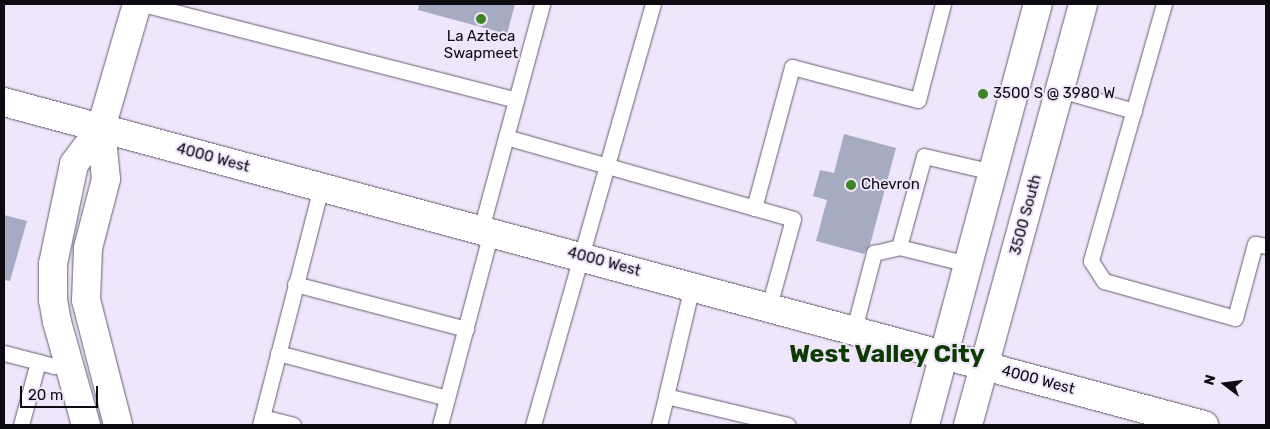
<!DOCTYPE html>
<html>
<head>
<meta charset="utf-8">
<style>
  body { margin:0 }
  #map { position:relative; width:1270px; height:429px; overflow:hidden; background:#f0e6fc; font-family:Rubik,sans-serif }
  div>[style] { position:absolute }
  .building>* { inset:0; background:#a5abc0 }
  .roads { filter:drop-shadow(0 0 1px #655c6f) drop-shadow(0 0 1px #655c6f) }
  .service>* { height:15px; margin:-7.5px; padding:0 7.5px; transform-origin:7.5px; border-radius:7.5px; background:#fff }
  .minor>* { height:28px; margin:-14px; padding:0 14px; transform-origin:14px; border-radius:14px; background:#fff }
  .tertiary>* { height:28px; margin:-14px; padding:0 14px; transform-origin:14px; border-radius:14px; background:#fff }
  .primary>* { height:28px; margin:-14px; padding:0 14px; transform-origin:14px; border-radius:14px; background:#fff }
  .dots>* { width:14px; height:14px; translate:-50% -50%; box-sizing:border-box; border:2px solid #f0e6fc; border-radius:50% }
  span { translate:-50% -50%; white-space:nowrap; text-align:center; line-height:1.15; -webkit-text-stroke:4px #f0e6fc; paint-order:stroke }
  .poi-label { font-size:15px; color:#0d0a11 }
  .left { translate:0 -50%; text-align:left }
  .street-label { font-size:15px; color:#0d0a11 }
  .town-label { font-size:25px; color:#0d3a00; font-weight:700 }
  .frame { position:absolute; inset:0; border:5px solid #0d0a11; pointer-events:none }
  .north { position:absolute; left:1200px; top:359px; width:50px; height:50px; -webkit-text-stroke:4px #f0e6fc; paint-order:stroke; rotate:285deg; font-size:14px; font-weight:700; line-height:20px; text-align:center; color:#0d0a11 }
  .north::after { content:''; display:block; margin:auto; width:18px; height:22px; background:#0d0a11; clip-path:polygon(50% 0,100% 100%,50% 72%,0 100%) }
  .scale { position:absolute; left:20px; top:386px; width:78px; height:22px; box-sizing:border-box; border:2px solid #0d0a11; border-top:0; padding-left:6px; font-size:15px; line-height:18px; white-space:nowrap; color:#0d0a11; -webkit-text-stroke:4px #f0e6fc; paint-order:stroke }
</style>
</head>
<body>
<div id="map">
  <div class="building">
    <i style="clip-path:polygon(419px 4px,515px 4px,507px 34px,418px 10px)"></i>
    <i style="clip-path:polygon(844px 134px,896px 148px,870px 245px,864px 254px,816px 241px,827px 200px,813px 196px,820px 170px,834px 173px)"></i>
    <i style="clip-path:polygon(4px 215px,27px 221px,10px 281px,4px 280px)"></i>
  </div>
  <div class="roads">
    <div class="service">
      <i style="left:143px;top:4px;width:385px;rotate:14.4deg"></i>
      <i style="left:1164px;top:4px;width:267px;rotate:105.9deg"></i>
      <i style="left:1091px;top:261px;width:24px;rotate:57deg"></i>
      <i style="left:1104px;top:281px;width:136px;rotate:15.8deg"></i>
      <i style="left:1235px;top:318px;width:77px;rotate:-74.9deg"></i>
      <i style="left:1255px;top:244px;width:11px;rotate:10deg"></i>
      <i style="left:1060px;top:90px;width:77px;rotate:15.8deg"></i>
      <i style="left:506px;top:137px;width:298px;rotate:15.9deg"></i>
      <i style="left:793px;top:219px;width:90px;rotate:105.4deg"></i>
      <i style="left:754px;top:208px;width:146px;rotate:-74.9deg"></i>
      <i style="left:792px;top:67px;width:130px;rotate:14.7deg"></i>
      <i style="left:918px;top:100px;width:99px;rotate:-75.4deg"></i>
      <i style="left:481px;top:229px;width:233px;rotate:-74.8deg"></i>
      <i style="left:899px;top:247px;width:94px;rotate:-74.6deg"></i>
      <i style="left:924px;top:156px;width:71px;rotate:13.1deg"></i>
      <i style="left:295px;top:284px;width:177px;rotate:14.7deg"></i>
      <i style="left:692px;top:286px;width:113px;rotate:103.3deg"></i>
      <i style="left:666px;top:396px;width:125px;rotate:13.4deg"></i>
      <i style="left:854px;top:329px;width:79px;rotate:-75.3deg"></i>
      <i style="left:874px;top:253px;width:26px;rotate:-13deg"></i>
      <i style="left:899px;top:247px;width:71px;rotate:13.8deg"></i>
      <i style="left:4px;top:353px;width:52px;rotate:14.6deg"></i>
      <i style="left:54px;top:366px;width:15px;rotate:-16deg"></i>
      <i style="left:278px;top:353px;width:175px;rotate:14.9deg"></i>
      <i style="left:262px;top:417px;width:32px;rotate:14deg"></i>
      <i style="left:21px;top:425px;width:65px;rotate:-74.9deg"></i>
      <i style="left:260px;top:425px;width:246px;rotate:-75.6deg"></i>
      <i style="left:440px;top:425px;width:200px;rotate:-75.2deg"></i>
      <i style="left:533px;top:425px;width:438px;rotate:-74.1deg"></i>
      <i style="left:659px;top:425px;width:30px;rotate:-76deg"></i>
    </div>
    <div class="minor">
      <i style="left:101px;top:128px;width:51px;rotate:84.4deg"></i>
      <i style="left:106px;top:179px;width:71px;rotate:104.6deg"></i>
      <i style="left:88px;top:248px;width:52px;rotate:92.2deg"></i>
      <i style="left:86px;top:300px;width:129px;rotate:75.6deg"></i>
      <i style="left:86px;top:425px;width:107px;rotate:-105.7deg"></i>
      <i style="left:57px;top:322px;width:22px;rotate:-100deg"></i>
      <i style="left:53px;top:300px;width:36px;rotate:-90deg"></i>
      <i style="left:53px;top:264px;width:102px;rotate:-78.1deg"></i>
      <i style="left:74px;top:164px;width:45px;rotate:-53.1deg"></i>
      <i style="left:101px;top:128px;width:129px;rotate:-73.8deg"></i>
    </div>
    <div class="tertiary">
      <i style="left:4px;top:102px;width:1243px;rotate:15.07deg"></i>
    </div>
    <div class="primary">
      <i style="left:925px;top:425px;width:436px;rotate:-75deg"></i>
      <i style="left:968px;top:425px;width:436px;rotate:-74.7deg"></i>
    </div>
  </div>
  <div class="dots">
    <i style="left:481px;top:19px;background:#3f8428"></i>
    <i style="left:983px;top:94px;background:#3f8428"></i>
    <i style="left:851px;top:185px;background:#3f8428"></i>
  </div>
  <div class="poi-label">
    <span style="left:481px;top:45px">La Azteca<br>Swapmeet</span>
    <span class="left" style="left:993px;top:94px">3500 S @ 3980 W</span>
    <span class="left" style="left:861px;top:185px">Chevron</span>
  </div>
  <div class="street-label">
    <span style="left:213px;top:158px;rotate:15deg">4000 West</span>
    <span style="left:1026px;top:215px;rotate:-75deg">3500 South</span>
    <span style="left:604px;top:262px;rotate:15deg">4000 West</span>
    <span style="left:1038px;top:380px;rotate:15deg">4000 West</span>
  </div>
  <div class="town-label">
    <span style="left:887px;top:354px">West Valley City</span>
  </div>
  <div class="frame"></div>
  <div class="north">N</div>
  <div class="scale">20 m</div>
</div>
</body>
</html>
